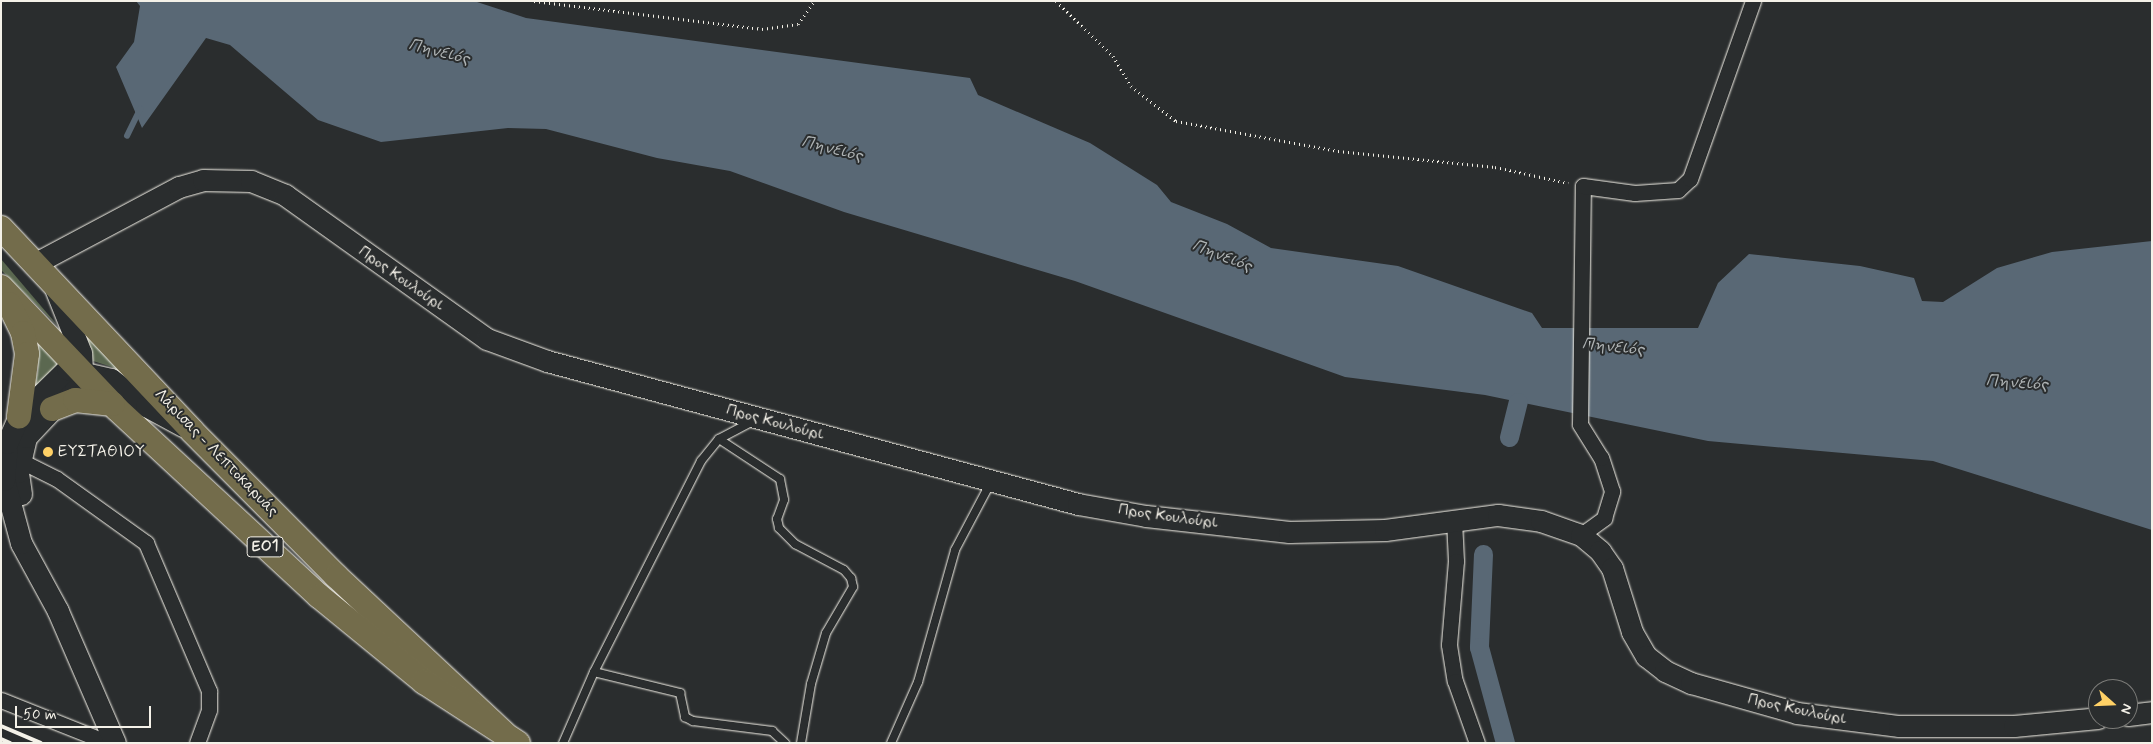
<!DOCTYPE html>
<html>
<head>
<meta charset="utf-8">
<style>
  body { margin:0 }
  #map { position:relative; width:2153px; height:744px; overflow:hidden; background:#2a2d2e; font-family:Mynerve,sans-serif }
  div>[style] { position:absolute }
  .green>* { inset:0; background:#5b6850 }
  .water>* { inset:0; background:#596875 }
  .stream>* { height:5.5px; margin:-2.75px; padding:0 2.75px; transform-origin:2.75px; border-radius:2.75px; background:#596875 }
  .canal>* { height:19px; margin:-9.5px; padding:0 9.5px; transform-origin:9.5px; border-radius:9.5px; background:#596875 }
  .path>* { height:3px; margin-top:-1.5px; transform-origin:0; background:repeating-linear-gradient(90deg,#f4f1e8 0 1px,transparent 0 5px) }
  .roads { filter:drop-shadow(0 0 1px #f4f1e8) drop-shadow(0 0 1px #f4f1e8) }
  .lane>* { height:8px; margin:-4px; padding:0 4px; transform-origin:4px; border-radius:4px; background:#2a2d2e }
  .street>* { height:15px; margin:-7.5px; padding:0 7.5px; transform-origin:7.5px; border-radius:7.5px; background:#2a2d2e }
  .secondary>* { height:21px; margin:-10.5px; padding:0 10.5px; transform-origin:10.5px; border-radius:10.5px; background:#2a2d2e }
  .primary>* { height:24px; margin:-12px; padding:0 12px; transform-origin:12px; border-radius:12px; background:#736c4b }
  .rail>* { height:4px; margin:-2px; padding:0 2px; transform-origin:2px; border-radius:2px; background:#f4f1e8 }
  .dots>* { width:14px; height:14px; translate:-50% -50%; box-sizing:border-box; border:2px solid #2a2d2e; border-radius:50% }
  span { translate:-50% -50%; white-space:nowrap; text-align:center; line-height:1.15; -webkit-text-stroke:4px #2a2d2e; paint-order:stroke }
  .shield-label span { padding:1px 4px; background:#2a2d2e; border:1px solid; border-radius:4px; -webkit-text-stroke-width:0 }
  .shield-label { font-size:15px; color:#f4f1e8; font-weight:700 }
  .street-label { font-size:16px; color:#f4f1e8 }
  .poi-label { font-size:16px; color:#f4f1e8 }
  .left { translate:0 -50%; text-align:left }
  .water-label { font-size:18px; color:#aeb3b4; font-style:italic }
  .frame { position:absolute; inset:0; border:2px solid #f4f1e8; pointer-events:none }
  .north { position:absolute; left:2088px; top:679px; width:50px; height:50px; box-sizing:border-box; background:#2a2d2e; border:1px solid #7b7b78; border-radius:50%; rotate:110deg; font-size:14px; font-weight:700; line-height:20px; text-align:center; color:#f4f1e8 }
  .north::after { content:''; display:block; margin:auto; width:18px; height:22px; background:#ffd166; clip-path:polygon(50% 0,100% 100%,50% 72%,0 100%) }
  .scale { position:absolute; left:15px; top:706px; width:136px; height:22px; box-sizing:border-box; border:2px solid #f4f1e8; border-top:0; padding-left:6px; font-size:15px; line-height:18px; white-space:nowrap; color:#f4f1e8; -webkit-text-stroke:4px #2a2d2e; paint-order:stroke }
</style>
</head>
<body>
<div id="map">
  <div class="green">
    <i style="clip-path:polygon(1px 259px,58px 326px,1px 270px)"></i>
    <i style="clip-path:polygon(77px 325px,140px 391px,112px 367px,90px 360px)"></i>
    <i style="clip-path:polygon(38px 339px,60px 363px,34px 391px,38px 370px)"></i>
  </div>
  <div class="water">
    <i style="clip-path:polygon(136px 1px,474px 1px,526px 18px,970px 78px,978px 95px,1090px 143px,1157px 185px,1171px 202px,1227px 224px,1271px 248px,1398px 266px,1532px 313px,1542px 328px,1698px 328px,1718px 283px,1749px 254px,1860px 266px,1914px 278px,1922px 301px,1943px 302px,1997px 268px,2052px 252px,2152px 241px,2152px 530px,1933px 461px,1708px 441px,1485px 395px,1345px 377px,1075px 281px,844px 212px,730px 171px,657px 158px,546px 129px,508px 128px,381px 142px,318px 120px,230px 45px,206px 38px,142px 128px,116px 67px,134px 42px,140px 6px)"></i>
  </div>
  <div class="stream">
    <i style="left:127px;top:136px;width:30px;rotate:-64deg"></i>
  </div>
  <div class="canal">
    <i style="left:1509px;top:437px;width:36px;rotate:-76deg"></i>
    <i style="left:1483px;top:554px;width:93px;rotate:92.5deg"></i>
    <i style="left:1479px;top:647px;width:99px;rotate:74.8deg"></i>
  </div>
  <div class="path">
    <i style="left:534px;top:1px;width:230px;rotate:7deg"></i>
    <i style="left:762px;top:29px;width:36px;rotate:-8deg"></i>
    <i style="left:798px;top:24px;width:28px;rotate:-55deg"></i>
    <i style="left:1056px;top:1px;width:79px;rotate:44deg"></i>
    <i style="left:1113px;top:56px;width:35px;rotate:59deg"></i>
    <i style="left:1131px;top:86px;width:57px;rotate:37.9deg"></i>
    <i style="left:1176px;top:121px;width:165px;rotate:10.5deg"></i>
    <i style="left:1338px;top:151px;width:158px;rotate:5.8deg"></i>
    <i style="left:1495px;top:167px;width:75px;rotate:12.4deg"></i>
  </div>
  <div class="roads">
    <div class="lane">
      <i style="left:719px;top:439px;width:73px;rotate:33.3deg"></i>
      <i style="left:780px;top:479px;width:21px;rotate:79deg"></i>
      <i style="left:784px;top:500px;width:20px;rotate:110deg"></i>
      <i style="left:777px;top:519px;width:9px;rotate:77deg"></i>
      <i style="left:779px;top:528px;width:23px;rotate:45deg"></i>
      <i style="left:795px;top:544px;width:55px;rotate:28deg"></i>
      <i style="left:844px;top:570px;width:11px;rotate:49deg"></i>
      <i style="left:851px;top:578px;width:9px;rotate:77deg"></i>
      <i style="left:853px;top:587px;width:53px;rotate:120.4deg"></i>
      <i style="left:826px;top:633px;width:53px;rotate:106.4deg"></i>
      <i style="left:811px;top:684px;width:60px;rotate:99.6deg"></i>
      <i style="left:594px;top:672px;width:89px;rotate:13.7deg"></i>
      <i style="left:680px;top:693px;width:25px;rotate:78deg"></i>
      <i style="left:685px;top:717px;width:9px;rotate:27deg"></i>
      <i style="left:693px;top:721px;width:80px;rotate:7.2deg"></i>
      <i style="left:772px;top:731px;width:18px;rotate:43deg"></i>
      <i style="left:563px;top:743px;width:77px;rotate:-66.4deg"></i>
      <i style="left:594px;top:672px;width:237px;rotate:-63.1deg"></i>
      <i style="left:701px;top:461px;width:28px;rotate:-51deg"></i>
      <i style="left:719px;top:439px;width:41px;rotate:-27.8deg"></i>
      <i style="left:891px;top:743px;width:67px;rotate:-66.1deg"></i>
      <i style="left:918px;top:682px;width:137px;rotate:-74.3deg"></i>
      <i style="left:955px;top:550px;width:77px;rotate:-62.1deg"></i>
    </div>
    <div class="street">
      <i style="left:19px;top:460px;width:42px;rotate:26.6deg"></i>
      <i style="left:57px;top:479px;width:110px;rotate:35.7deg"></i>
      <i style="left:146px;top:543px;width:161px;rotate:66.9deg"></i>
      <i style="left:209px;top:691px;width:19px;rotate:90deg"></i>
      <i style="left:209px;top:710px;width:35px;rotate:110deg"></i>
      <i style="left:1454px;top:520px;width:41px;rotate:87.2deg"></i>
      <i style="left:1456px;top:561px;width:84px;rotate:94.8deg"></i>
      <i style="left:1449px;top:645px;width:36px;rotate:81deg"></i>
      <i style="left:1455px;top:681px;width:66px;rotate:70.5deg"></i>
      <i style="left:1581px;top:535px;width:29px;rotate:-36deg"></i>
      <i style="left:1604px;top:518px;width:28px;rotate:-73deg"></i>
      <i style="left:1612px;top:491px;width:35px;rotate:-108deg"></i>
      <i style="left:1601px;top:458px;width:40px;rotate:-122deg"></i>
      <i style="left:1580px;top:424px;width:238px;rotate:-89.3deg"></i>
      <i style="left:1583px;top:186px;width:52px;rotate:7.7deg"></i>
      <i style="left:1635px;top:193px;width:43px;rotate:-4deg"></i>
      <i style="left:1678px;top:190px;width:16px;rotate:-43deg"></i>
      <i style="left:1690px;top:179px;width:189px;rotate:-70.5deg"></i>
      <i style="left:1px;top:700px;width:116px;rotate:21.7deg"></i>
    </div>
    <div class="secondary">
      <i style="left:34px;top:264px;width:164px;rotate:-28deg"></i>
      <i style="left:179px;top:187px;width:25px;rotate:-16deg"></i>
      <i style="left:203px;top:180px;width:48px;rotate:1.2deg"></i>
      <i style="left:251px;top:181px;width:37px;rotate:22deg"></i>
      <i style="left:285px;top:195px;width:248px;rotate:35.5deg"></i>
      <i style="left:487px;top:339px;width:64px;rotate:20.1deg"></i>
      <i style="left:547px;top:361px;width:550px;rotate:15.07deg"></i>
      <i style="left:1078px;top:504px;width:69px;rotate:10deg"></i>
      <i style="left:1146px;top:516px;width:144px;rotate:6.4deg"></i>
      <i style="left:1289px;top:532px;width:96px;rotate:-1.2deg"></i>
      <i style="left:1385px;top:530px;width:114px;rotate:-7.6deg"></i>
      <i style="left:1498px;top:515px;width:43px;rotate:7.9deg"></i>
      <i style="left:1541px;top:521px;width:42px;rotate:19.3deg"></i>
      <i style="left:1581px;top:535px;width:25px;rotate:40deg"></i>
      <i style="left:1600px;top:551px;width:21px;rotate:55deg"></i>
      <i style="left:1612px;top:568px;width:67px;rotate:72.6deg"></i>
      <i style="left:1632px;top:632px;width:28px;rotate:60deg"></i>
      <i style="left:1646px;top:656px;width:24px;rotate:38deg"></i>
      <i style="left:1665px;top:671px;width:29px;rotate:25deg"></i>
      <i style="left:1691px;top:683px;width:110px;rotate:15.8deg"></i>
      <i style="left:1797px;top:713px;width:103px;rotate:7.3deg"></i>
      <i style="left:1899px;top:726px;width:115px"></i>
      <i style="left:2014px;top:726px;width:84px;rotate:-5.4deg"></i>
      <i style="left:21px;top:494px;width:22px;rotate:-98deg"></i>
      <i style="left:18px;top:472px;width:36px;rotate:-77deg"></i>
      <i style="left:26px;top:437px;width:71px;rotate:-46.7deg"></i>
      <i style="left:75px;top:385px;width:17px;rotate:-65deg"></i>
      <i style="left:82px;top:370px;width:17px;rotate:-93deg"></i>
      <i style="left:81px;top:353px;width:70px;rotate:-111.8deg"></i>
      <i style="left:2128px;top:715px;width:24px;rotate:-7deg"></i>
      <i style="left:115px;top:743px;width:144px;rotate:-113.4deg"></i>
      <i style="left:58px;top:611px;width:77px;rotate:-118.6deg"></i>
      <i style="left:21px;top:543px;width:65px;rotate:-105.1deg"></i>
      <i style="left:4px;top:480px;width:37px;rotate:-85deg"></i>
      <i style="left:7px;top:443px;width:30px;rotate:-66deg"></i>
      <i style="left:19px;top:416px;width:67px;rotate:-44.4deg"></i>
      <i style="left:67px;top:369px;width:45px;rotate:12.8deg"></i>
      <i style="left:111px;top:379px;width:44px;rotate:37.6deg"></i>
      <i style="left:146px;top:406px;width:42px;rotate:28.4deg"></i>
    </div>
    <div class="primary">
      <i style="left:1px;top:228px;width:279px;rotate:46.7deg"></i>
      <i style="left:192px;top:431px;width:204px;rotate:45.2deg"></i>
      <i style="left:336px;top:576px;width:230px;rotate:43.1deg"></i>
      <i style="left:1px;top:287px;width:168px;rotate:46.4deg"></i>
      <i style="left:117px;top:409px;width:275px;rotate:42.8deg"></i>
      <i style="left:319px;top:596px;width:136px;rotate:39.3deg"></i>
      <i style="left:424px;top:682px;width:112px;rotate:33deg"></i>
      <i style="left:9px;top:304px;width:32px;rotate:64deg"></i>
      <i style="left:23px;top:333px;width:21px;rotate:79deg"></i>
      <i style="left:27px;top:354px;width:63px;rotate:97.4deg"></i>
      <i style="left:52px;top:409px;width:25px;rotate:-21deg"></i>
      <i style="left:75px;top:400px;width:38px;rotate:6deg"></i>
    </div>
  </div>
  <div class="rail">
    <i style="left:1px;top:726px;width:43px;rotate:23deg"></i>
    <i style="left:1px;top:739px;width:10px;rotate:24deg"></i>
  </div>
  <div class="dots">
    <i style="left:48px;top:452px;background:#ffd166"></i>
  </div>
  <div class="shield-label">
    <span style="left:265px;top:547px">ΕΟ1</span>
  </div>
  <div class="street-label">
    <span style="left:401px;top:279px;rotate:35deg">Προς Κουλούρι</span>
    <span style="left:775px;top:423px;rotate:15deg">Προς Κουλούρι</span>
    <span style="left:216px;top:453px;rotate:46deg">Λάρισας - Λεπτοκαρυάς</span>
    <span style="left:1168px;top:517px;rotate:8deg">Προς Κουλούρι</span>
    <span style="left:1797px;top:710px;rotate:12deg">Προς Κουλούρι</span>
  </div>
  <div class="poi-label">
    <span class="left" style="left:58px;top:452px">ΕΥΣΤΑΘΙΟΥ</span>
  </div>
  <div class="water-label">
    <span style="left:439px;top:52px;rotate:14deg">Πηνειός</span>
    <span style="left:832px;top:149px;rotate:14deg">Πηνειός</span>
    <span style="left:1222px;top:256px;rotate:21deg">Πηνειός</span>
    <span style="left:1613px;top:347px;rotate:6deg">Πηνειός</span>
    <span style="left:2017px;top:383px;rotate:4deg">Πηνειός</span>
  </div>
  <div class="frame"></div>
  <div class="north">N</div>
  <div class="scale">50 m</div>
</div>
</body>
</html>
